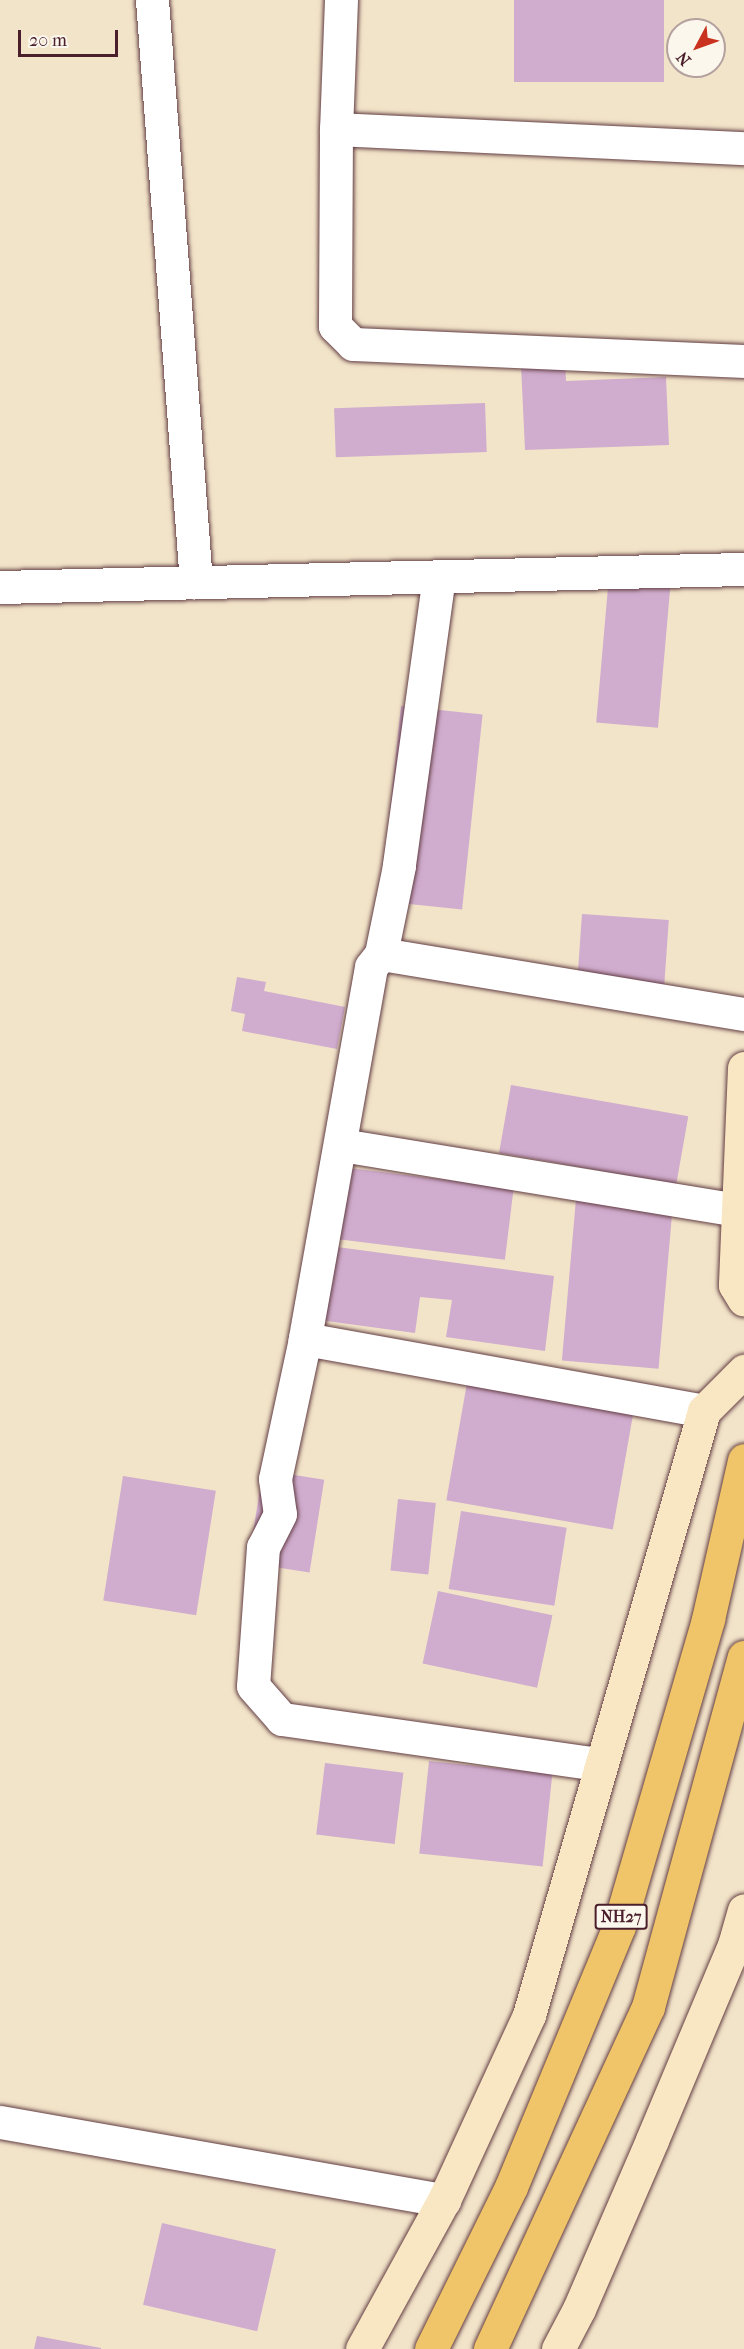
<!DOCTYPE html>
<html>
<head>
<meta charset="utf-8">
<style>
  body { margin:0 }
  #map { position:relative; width:744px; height:2349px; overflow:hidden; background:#f2e4c9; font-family:"IM FELL French Canon",serif }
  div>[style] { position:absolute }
  .building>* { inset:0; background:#d0acce; transform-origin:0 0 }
  .roads { filter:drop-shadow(0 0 2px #633d43) drop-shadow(0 0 2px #633d43) }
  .street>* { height:33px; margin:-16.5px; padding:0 16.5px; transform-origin:16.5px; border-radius:16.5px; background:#fff }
  .secondary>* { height:33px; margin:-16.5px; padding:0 16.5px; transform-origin:16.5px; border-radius:16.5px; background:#f9e7c3 }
  .highway>* { height:33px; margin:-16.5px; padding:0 16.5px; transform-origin:16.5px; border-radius:16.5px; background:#f0c469 }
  span { translate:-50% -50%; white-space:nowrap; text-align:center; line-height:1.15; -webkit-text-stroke:4.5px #fbf7ec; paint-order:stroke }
  .shield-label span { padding:2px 4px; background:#fbf7ec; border:2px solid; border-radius:4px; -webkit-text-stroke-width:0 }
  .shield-label { font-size:16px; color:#4a1f2b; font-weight:700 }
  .north { position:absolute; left:666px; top:18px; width:60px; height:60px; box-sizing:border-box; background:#fbf7ec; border:2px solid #b4a19f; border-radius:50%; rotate:229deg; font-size:16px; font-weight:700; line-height:24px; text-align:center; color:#4a1f2b }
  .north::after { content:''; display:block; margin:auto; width:21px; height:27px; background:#c8321e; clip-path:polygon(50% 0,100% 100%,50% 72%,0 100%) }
  .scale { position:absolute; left:18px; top:30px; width:100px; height:27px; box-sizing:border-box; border:3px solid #4a1f2b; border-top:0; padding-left:8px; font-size:18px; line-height:21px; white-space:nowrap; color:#4a1f2b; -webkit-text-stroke:4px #fbf7ec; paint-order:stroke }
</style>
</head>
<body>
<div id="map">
  <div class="building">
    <i style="left:514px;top:0;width:150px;height:82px"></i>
    <i style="clip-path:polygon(564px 342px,566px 381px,666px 377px,669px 445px,525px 450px,520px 344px)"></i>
    <i style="left:485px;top:403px;width:49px;height:151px;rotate:88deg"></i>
    <i style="left:609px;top:576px;width:62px;height:147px;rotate:5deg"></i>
    <i style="left:401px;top:706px;width:82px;height:196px;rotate:6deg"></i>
    <i style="left:582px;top:914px;width:87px;height:84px;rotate:4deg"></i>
    <i style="clip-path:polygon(237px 977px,266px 982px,264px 991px,345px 1007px,337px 1049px,242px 1031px,245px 1014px,231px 1011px)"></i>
    <i style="left:511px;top:1085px;width:180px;height:69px;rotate:10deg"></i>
    <i style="left:333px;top:1166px;width:182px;height:72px;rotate:7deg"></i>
    <i style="left:576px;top:1199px;width:97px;height:162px;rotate:5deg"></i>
    <i style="clip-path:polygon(322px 1245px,554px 1276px,545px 1351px,446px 1337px,452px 1300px,420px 1297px,415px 1333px,312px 1319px)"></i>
    <i style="left:467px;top:1383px;width:169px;height:119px;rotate:10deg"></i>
    <i style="left:263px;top:1470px;width:62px;height:94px;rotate:9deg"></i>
    <i style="left:123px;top:1476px;width:94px;height:126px;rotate:9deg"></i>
    <i style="left:398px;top:1499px;width:38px;height:72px;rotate:6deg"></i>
    <i style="left:461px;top:1511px;width:107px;height:79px;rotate:9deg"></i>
    <i style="left:438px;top:1591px;width:117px;height:74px;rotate:12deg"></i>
    <i style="left:429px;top:1761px;width:124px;height:93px;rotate:6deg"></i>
    <i style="left:325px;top:1763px;width:79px;height:72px;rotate:7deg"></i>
    <i style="left:162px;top:2223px;width:117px;height:84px;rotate:13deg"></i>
    <i style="clip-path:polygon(37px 2336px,101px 2348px,101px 2349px,34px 2349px)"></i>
  </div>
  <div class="roads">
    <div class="street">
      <i style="left:152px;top:0;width:584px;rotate:85.68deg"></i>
      <i style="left:341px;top:0;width:129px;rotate:92.2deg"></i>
      <i style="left:336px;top:129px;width:197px;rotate:90.3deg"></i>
      <i style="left:335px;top:326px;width:25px;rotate:45deg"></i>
      <i style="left:353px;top:344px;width:391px;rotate:2.5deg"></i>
      <i style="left:336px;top:129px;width:408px;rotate:2.7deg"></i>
      <i style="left:439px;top:576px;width:293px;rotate:97.9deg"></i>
      <i style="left:399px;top:866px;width:90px;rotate:101.6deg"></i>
      <i style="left:381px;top:954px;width:16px;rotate:128deg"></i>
      <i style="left:371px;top:967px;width:378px;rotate:100.1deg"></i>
      <i style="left:305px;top:1339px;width:143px;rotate:102.1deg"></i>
      <i style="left:275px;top:1479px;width:35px;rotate:82deg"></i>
      <i style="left:280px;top:1514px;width:37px;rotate:117deg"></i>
      <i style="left:263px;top:1547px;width:139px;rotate:94.1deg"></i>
      <i style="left:253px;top:1686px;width:44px;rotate:48.7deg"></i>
      <i style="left:282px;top:1719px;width:321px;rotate:8.1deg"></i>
      <i style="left:0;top:587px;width:744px;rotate:-1.39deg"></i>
      <i style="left:381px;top:954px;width:368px;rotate:9.4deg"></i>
      <i style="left:341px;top:1145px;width:402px;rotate:9.3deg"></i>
      <i style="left:305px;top:1339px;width:405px;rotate:10.2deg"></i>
      <i style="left:0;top:2122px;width:451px;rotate:10deg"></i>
    </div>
    <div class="secondary">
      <i style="left:744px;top:1068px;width:217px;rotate:92.4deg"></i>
      <i style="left:735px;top:1285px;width:17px;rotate:59deg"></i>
      <i style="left:362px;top:2349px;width:170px;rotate:-61.2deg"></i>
      <i style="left:444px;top:2200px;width:204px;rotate:-65.3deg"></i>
      <i style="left:529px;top:2015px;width:629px;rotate:-73.84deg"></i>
      <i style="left:704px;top:1411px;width:57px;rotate:-45deg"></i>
      <i style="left:558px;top:2349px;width:45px;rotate:-62.3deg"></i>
      <i style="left:579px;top:2309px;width:184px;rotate:-66.6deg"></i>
      <i style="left:652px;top:2140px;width:212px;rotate:-67.2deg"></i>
      <i style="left:734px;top:1945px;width:36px;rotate:-74deg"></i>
    </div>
    <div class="highway">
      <i style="left:431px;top:2349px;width:181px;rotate:-63.7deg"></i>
      <i style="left:511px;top:2187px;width:282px;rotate:-67.5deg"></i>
      <i style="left:619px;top:1926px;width:320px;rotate:-73.8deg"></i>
      <i style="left:708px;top:1619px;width:163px;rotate:-77.2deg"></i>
      <i style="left:490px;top:2349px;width:377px;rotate:-65.2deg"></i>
      <i style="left:648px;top:2007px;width:363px;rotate:-74.7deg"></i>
    </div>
  </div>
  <div class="shield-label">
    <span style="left:621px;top:1917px">NH27</span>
  </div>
  <div class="north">N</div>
  <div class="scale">20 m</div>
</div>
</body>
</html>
